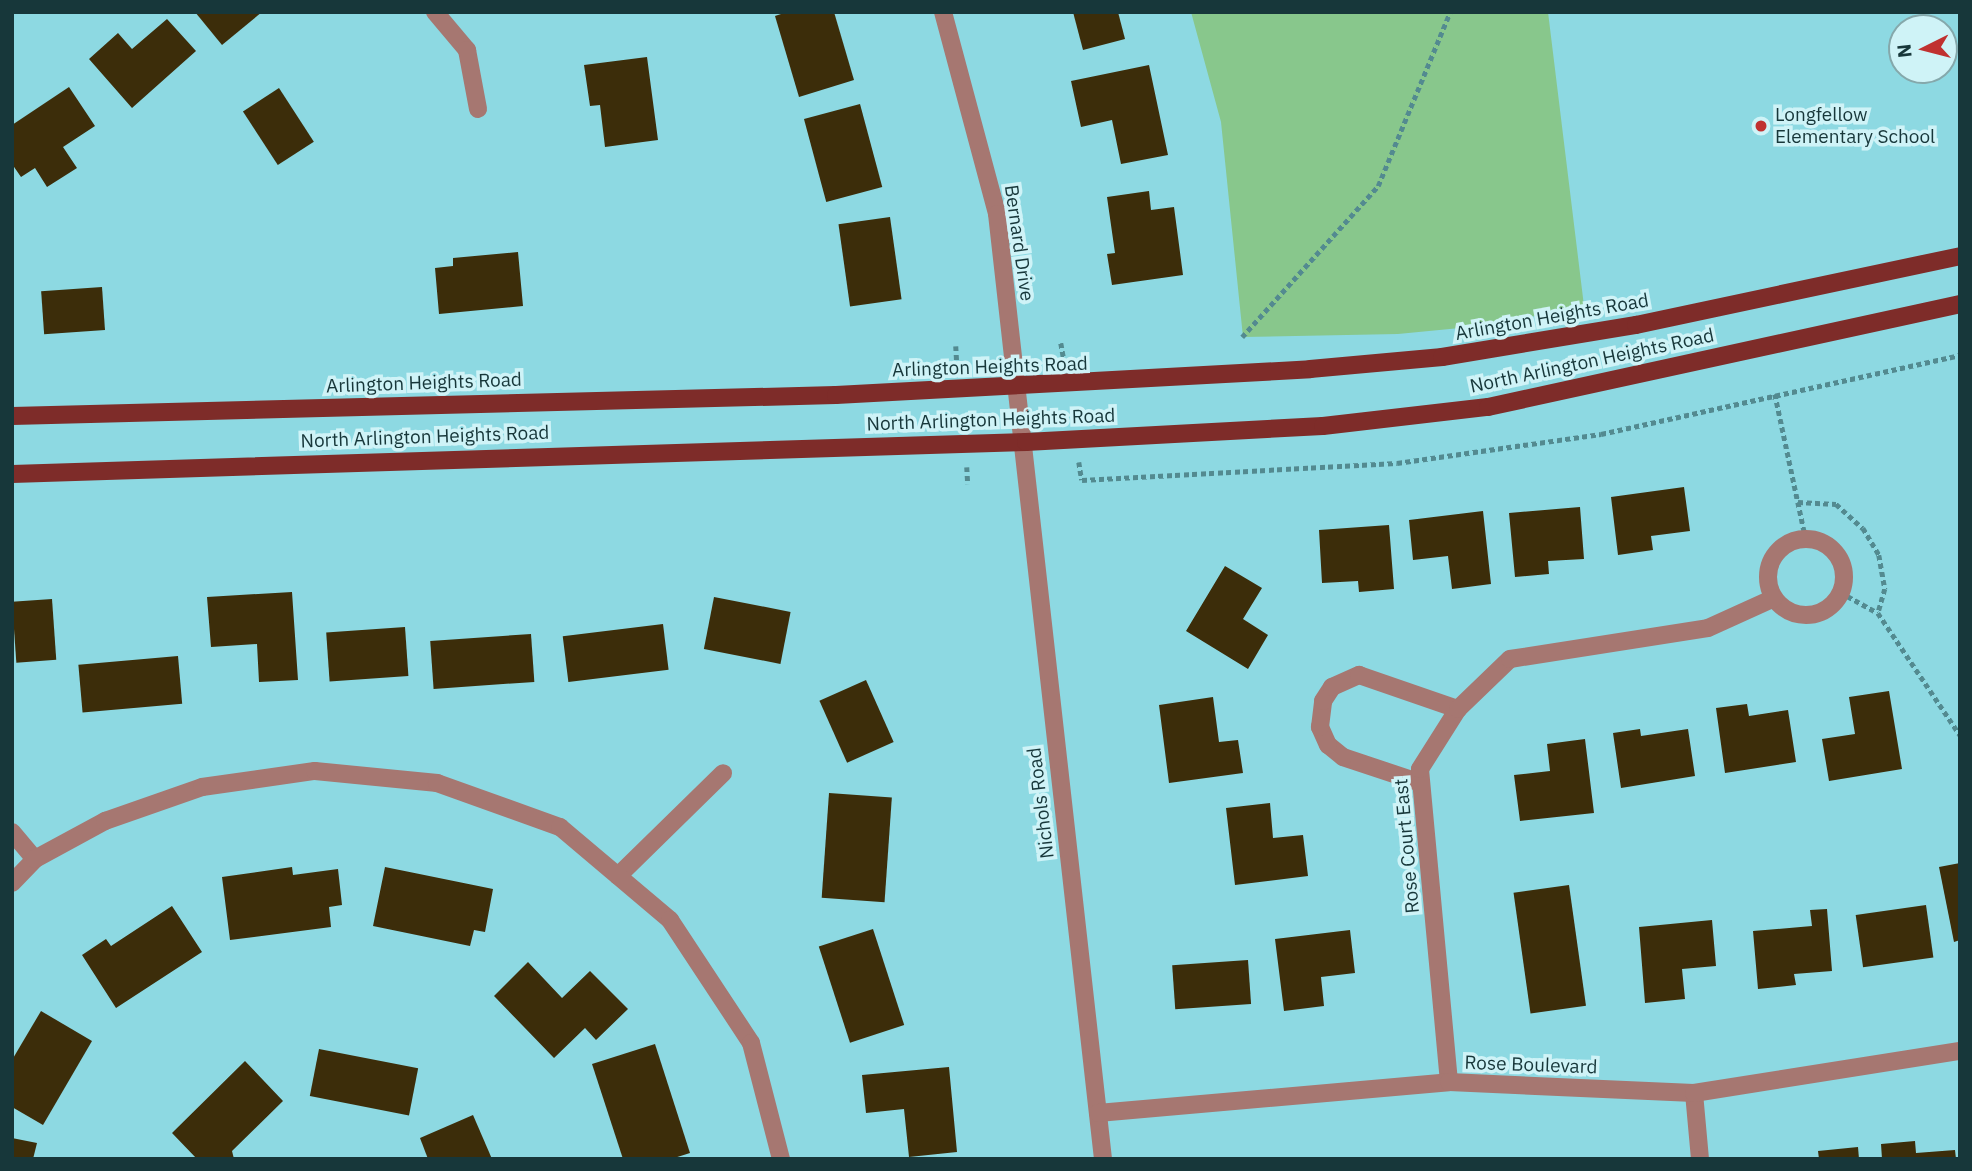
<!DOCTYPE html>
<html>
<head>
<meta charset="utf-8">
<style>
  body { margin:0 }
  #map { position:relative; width:1972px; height:1171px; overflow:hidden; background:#8dd9e2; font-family:"IBM Plex Sans",sans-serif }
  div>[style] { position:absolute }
  .green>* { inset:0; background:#88c78c }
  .building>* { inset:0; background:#3c2d0a; transform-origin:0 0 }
  .path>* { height:4.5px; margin-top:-2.25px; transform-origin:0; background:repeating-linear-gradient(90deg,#538a90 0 5px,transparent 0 8.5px) }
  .minor>* { height:18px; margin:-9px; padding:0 9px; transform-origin:9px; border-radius:9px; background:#a67771 }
  .minor>.ring { margin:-9px; padding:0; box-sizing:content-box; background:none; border:18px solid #a67771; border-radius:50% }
  .major>* { height:18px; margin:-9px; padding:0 9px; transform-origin:9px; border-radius:9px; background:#7e2c29 }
  .dots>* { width:19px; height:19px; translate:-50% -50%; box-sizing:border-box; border:4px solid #cff3f7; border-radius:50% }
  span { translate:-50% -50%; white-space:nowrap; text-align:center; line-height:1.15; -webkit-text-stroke:7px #cff3f7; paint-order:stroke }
  .poi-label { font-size:19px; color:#17373a }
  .left { translate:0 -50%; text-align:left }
  .street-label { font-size:19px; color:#17373a }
  .frame { position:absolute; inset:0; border:14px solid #17373a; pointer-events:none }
  .north { position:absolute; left:1888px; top:14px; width:70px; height:70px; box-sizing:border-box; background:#cff3f7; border:2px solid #85a8ab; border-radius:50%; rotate:264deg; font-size:19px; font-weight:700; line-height:28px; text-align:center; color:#17373a }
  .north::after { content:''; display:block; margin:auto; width:24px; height:32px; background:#c03130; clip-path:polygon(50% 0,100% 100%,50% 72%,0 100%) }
</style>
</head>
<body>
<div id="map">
  <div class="green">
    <i style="clip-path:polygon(1191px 12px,1548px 12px,1584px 306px,1491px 325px,1398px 334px,1243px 337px,1221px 122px)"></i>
  </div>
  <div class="building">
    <i style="clip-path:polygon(195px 12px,262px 12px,222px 45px)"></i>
    <i style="clip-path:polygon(787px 12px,834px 12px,854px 80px,799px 97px,775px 16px)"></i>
    <i style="clip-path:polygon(1073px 12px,1118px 12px,1125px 39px,1083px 50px)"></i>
    <i style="clip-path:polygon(167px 19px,196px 51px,132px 108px,89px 59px,118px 33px,132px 49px)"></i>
    <i style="clip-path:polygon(647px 57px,658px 140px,605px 147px,600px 105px,590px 106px,584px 65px)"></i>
    <i style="clip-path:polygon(1149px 65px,1168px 155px,1121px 164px,1112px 120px,1081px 127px,1071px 81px)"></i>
    <i style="clip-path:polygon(69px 87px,95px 126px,63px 147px,77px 168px,47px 187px,35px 168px,21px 177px,12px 164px,12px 125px)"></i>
    <i style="left:279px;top:88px;width:64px;height:43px;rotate:57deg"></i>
    <i style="left:860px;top:104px;width:86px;height:58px;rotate:75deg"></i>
    <i style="clip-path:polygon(1149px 191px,1151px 210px,1174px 207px,1183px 275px,1112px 285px,1107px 254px,1115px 253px,1107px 197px)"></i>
    <i style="left:890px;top:217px;width:83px;height:52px;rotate:82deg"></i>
    <i style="clip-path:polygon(518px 252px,523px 306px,439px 314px,435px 268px,453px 266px,453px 258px)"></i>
    <i style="left:102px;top:287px;width:43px;height:61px;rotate:86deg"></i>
    <i style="clip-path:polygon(1684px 487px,1690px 531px,1651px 536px,1653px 550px,1618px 555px,1611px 497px)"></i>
    <i style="clip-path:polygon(1580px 507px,1584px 559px,1548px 561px,1549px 574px,1515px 577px,1509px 513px)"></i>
    <i style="clip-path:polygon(1483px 511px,1491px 584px,1452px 589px,1448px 556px,1413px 560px,1409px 520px)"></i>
    <i style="clip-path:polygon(1389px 525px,1394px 589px,1359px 592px,1358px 581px,1322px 583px,1319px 530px)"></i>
    <i style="clip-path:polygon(1225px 566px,1262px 588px,1243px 619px,1268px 635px,1248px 669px,1186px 631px)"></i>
    <i style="clip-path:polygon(292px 592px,298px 680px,259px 682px,257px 644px,211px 647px,207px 597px)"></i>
    <i style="left:714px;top:597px;width:78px;height:53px;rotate:11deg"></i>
    <i style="left:52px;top:599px;width:61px;height:40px;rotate:86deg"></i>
    <i style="left:663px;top:624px;width:46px;height:101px;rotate:83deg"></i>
    <i style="left:405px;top:627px;width:49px;height:79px;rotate:86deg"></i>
    <i style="left:531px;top:634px;width:48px;height:101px;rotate:86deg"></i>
    <i style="left:178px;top:656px;width:48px;height:100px;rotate:85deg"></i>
    <i style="left:866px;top:680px;width:68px;height:51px;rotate:66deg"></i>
    <i style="clip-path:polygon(1889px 691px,1902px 769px,1829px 781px,1822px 739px,1855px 734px,1849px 697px)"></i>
    <i style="clip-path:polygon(1213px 697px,1219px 742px,1238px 740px,1243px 773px,1169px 783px,1159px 705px)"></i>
    <i style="clip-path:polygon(1747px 704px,1749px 716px,1788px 710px,1796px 762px,1725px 773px,1716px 708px)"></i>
    <i style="clip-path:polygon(1640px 729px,1641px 736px,1688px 729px,1695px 776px,1621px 788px,1613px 733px)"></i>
    <i style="clip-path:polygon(1585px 739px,1594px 813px,1520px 821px,1514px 775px,1550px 771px,1547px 744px)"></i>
    <i style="left:829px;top:793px;width:63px;height:105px;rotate:4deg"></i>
    <i style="clip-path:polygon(1270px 803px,1273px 838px,1303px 835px,1308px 876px,1235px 885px,1226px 808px)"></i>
    <i style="clip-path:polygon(1960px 863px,1960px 940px,1954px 942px,1939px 867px)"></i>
    <i style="clip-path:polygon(292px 867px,293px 875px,338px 869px,342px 905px,329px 907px,331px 927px,230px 940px,222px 877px)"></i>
    <i style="clip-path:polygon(385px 867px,493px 889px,485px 932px,474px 930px,470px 946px,373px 926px)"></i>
    <i style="left:1569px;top:885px;width:122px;height:56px;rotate:82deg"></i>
    <i style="left:1926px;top:905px;width:53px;height:71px;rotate:82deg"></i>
    <i style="clip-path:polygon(172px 906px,202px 952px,116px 1008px,82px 955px,106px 939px,111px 946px)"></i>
    <i style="clip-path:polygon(1827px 909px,1832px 971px,1794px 974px,1796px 985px,1758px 989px,1753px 931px,1812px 926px,1810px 910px)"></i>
    <i style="clip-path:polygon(1712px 920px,1716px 966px,1682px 969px,1685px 999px,1645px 1003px,1639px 927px)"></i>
    <i style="left:873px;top:929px;width:101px;height:57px;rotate:72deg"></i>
    <i style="clip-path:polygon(1350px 930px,1355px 973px,1321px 977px,1324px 1006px,1284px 1011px,1275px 939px)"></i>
    <i style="left:1248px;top:960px;width:44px;height:76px;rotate:86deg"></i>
    <i style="clip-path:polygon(528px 962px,562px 998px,590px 971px,628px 1009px,596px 1040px,585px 1028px,554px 1058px,494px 996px)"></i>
    <i style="clip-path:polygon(41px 1011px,92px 1041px,43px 1125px,12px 1107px,12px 1060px)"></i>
    <i style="clip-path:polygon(655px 1044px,690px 1153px,671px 1159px,623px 1159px,592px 1064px)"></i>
    <i style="left:319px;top:1049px;width:101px;height:48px;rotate:11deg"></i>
    <i style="clip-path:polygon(245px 1061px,283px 1101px,232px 1151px,234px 1159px,197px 1159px,172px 1133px)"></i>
    <i style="clip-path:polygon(949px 1067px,957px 1152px,909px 1157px,904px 1109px,866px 1113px,862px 1075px)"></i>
    <i style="clip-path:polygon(473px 1115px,492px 1159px,428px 1159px,420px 1138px)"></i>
    <i style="clip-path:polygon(12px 1138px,37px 1143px,33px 1159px,12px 1159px)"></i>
    <i style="clip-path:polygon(1915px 1141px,1916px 1153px,1955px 1150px,1956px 1159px,1882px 1159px,1881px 1144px)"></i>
    <i style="clip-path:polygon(1858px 1147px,1859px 1159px,1819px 1159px,1818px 1151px)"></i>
  </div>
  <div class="path">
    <i style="left:1242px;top:337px;width:203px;rotate:-48deg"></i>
    <i style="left:1378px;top:186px;width:188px;rotate:-67.5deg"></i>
    <i style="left:1061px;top:343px;width:17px;rotate:80deg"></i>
    <i style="left:956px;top:346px;width:19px;rotate:87deg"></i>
    <i style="left:1775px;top:394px;width:110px;rotate:78deg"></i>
    <i style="left:1798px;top:502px;width:38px;rotate:3deg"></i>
    <i style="left:1836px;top:504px;width:36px;rotate:42deg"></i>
    <i style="left:1863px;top:528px;width:31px;rotate:59deg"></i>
    <i style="left:1879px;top:555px;width:35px;rotate:80deg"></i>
    <i style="left:1885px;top:589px;width:25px;rotate:106deg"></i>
    <i style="left:1878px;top:613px;width:147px;rotate:56.1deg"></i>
    <i style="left:1079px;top:462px;width:18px;rotate:81deg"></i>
    <i style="left:1082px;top:480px;width:315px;rotate:-3.1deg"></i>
    <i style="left:1397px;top:463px;width:206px;rotate:-8.1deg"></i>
    <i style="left:1601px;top:434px;width:368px;rotate:-12.4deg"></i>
    <i style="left:967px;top:467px;width:17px;rotate:87deg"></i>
    <i style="left:1798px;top:502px;width:39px;rotate:78deg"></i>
    <i style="left:1840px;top:592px;width:43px;rotate:28.9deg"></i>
  </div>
  <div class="minor">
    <i style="left:435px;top:12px;width:50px;rotate:49.9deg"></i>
    <i style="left:467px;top:50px;width:60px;rotate:79.4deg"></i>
    <i style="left:943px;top:12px;width:209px;rotate:75deg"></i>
    <i style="left:997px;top:214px;width:951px;rotate:83.6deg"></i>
    <i class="ring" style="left:1768px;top:539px;width:58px;height:58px"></i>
    <i style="left:1421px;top:783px;width:82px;rotate:-161.6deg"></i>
    <i style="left:1343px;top:757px;width:19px;rotate:-141deg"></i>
    <i style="left:1328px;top:745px;width:20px;rotate:-114deg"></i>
    <i style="left:1320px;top:727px;width:26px;rotate:-83deg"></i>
    <i style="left:1323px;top:701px;width:17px;rotate:-57deg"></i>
    <i style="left:1332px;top:687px;width:30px;rotate:-24deg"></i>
    <i style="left:1359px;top:675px;width:105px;rotate:19deg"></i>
    <i style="left:12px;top:832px;width:35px;rotate:50deg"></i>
    <i style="left:618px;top:876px;width:147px;rotate:-44.4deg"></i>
    <i style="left:12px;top:883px;width:33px;rotate:-46deg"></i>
    <i style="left:35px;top:859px;width:80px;rotate:-28.5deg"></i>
    <i style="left:105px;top:821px;width:103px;rotate:-19.3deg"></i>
    <i style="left:202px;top:787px;width:114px;rotate:-8.1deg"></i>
    <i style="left:315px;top:771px;width:123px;rotate:5.6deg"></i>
    <i style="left:437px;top:783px;width:131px;rotate:19.7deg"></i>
    <i style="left:560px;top:827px;width:144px;rotate:40.2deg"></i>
    <i style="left:670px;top:920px;width:147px;rotate:56.6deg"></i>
    <i style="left:751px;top:1043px;width:120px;rotate:75.5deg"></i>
    <i style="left:1449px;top:1082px;width:314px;rotate:-95.3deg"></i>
    <i style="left:1420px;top:769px;width:71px;rotate:-57.7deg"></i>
    <i style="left:1458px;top:709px;width:72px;rotate:-43.9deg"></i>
    <i style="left:1510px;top:659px;width:200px;rotate:-8.9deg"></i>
    <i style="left:1708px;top:628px;width:72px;rotate:-24.4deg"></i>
    <i style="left:1694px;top:1093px;width:66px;rotate:84.8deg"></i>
    <i style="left:1098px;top:1113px;width:352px;rotate:-5deg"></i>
    <i style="left:1449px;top:1082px;width:245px;rotate:2.6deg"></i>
    <i style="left:1694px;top:1093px;width:269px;rotate:-9deg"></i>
  </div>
  <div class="major">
    <i style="left:12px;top:416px;width:824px;rotate:-1.46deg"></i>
    <i style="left:836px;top:395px;width:475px;rotate:-3.1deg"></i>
    <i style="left:1310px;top:369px;width:133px;rotate:-5.2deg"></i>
    <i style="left:1442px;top:357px;width:197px;rotate:-9.4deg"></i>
    <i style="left:1636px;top:325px;width:331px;rotate:-12deg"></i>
    <i style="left:12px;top:474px;width:1015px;rotate:-1.81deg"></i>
    <i style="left:1026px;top:442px;width:297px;rotate:-3.1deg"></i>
    <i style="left:1323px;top:426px;width:166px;rotate:-6.6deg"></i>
    <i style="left:1488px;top:407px;width:483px;rotate:-12.3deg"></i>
  </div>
  <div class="dots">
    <i style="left:1761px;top:126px;background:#c03130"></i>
  </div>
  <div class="poi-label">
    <span class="left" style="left:1775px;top:126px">Longfellow<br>Elementary School</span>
  </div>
  <div class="street-label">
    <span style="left:1019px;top:243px;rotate:82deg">Bernard Drive</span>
    <span style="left:1552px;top:317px;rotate:-10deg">Arlington Heights Road</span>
    <span style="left:1592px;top:361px;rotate:-12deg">North Arlington Heights Road</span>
    <span style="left:990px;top:367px;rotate:-2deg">Arlington Heights Road</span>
    <span style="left:424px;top:383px;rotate:-2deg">Arlington Heights Road</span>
    <span style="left:991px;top:420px;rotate:-2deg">North Arlington Heights Road</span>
    <span style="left:425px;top:437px;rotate:-2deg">North Arlington Heights Road</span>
    <span style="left:1041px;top:803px;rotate:-97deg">Nichols Road</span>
    <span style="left:1407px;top:846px;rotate:-95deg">Rose Court East</span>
    <span style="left:1531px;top:1065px;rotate:2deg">Rose Boulevard</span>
  </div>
  <div class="frame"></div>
  <div class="north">N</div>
</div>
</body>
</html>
